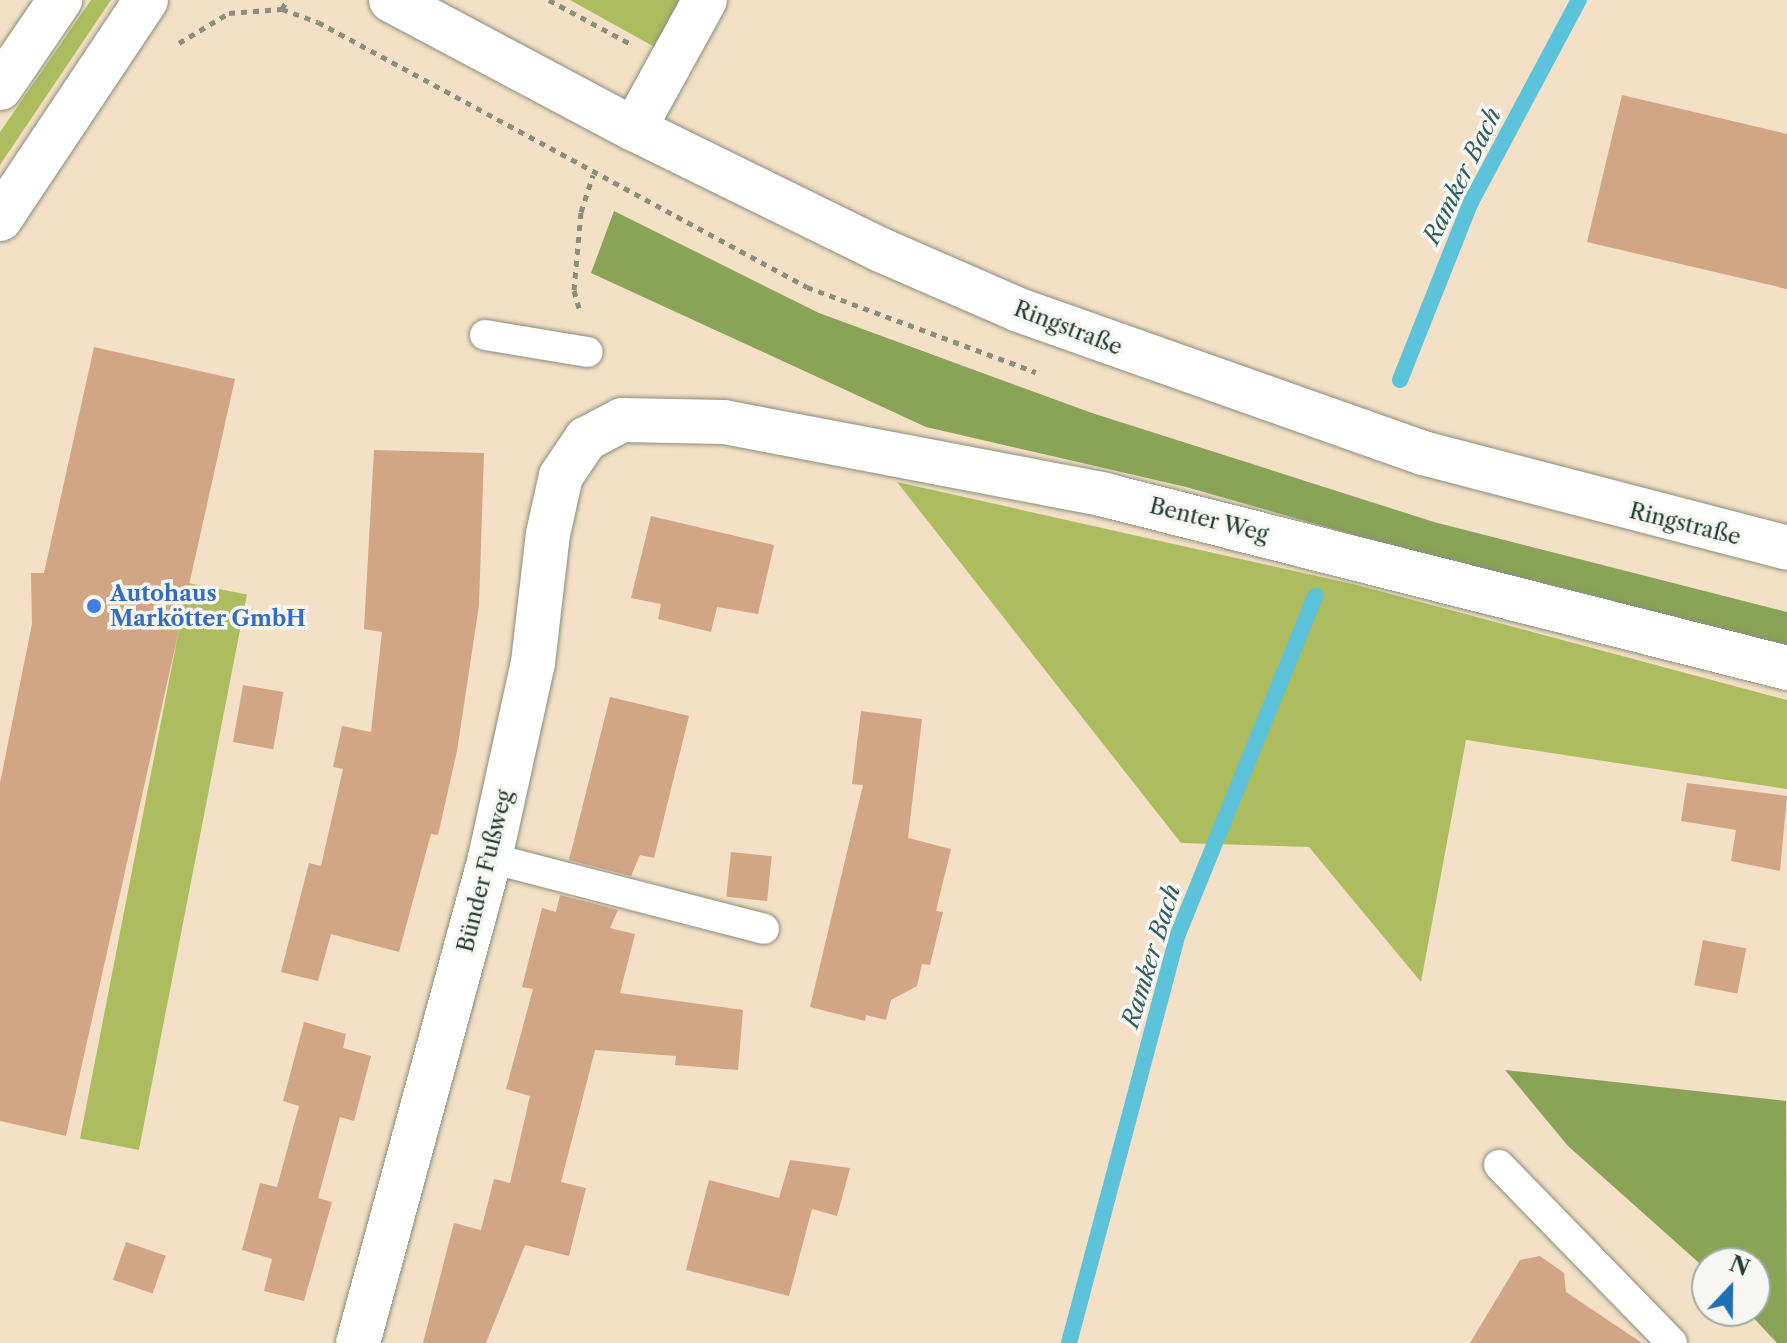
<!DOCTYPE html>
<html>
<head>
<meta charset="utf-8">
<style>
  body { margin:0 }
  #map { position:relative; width:1787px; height:1343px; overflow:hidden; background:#f4e0c6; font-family:"Libre Caslon Text",serif }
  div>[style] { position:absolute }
  .green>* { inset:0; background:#acbc5f; transform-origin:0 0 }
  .forest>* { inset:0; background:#89a456 }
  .stream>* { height:16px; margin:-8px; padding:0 8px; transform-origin:8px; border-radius:8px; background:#5cc3da }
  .building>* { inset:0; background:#d2a684; transform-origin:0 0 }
  .path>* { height:5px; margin-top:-2.5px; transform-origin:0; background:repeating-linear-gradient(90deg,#8a8e7d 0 6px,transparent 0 12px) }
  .roads { filter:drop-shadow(0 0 2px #8a8e7d) drop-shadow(0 0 2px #8a8e7d) }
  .lane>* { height:30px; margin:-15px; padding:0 15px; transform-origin:15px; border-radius:15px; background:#fff }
  .street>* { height:44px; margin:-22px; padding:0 22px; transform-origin:22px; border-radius:22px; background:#fff }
  .secondary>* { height:44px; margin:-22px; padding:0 22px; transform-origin:22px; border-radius:22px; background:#fff }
  .primary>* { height:44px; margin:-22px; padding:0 22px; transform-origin:22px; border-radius:22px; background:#fff }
  .dots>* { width:22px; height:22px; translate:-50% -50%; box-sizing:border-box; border:4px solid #f6f6f2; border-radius:50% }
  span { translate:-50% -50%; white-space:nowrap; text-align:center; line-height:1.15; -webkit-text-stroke:7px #f6f6f2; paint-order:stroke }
  .street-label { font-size:22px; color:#1f3d34 }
  .shop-label { font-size:22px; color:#366cbe; font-weight:700 }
  .left { translate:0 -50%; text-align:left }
  .water-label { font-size:24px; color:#2e5e5e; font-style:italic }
  .north { position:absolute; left:1691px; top:1247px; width:80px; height:80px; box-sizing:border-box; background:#f6f6f2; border:2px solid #a0aca6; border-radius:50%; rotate:22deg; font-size:22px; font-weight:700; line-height:32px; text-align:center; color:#1f3d34 }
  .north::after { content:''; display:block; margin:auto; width:28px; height:36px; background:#1f6fb2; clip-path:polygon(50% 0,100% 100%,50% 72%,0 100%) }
</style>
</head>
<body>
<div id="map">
  <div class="green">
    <i style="clip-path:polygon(91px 0,111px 0,0 165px,0 132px)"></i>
    <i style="clip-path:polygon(570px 0,687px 0,658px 49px)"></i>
    <i style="clip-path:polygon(897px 482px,1357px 585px,1787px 700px,1787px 789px,1466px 740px,1421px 982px,1309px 847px,1181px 843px)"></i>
    <i style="left:188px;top:583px;width:60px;height:566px;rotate:11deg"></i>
  </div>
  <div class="forest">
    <i style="clip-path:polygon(614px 211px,819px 313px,1092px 413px,1434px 522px,1787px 612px,1787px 645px,1478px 570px,1186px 487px,926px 427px,591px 273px)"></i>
    <i style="clip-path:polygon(1505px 1070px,1786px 1101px,1787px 1343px,1777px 1343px,1747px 1311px,1755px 1311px,1755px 1263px,1707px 1263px,1707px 1270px,1568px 1146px)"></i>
  </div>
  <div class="stream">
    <i style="left:1400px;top:380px;width:192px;rotate:-68.3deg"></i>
    <i style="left:1471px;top:202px;width:229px;rotate:-61.9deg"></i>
    <i style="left:1069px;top:1343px;width:423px;rotate:-75.1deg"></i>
    <i style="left:1178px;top:934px;width:365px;rotate:-67.9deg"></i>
  </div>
  <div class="building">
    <i style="clip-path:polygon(1622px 95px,1787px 134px,1787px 289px,1587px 242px)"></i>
    <i style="clip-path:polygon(94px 347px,235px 379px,66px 1136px,0 1121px,0 783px,32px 624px,31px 573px,44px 573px)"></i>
    <i style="clip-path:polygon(374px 450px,484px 453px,479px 605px,457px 751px,438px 835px,431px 834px,399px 952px,331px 934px,318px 981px,281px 972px,309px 863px,321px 866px,343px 769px,333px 767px,342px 726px,371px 732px,382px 632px,364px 629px)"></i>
    <i style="clip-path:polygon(651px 516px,774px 545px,758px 614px,717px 607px,711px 632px,658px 619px,661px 604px,631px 598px)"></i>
    <i style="left:243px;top:685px;width:41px;height:58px;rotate:10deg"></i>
    <i style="clip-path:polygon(610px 697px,689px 716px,654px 858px,640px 855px,631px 876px,569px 860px)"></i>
    <i style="clip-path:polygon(861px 711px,922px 719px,908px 838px,951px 849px,936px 911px,943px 912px,930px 965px,922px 964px,917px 986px,891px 1000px,886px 1020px,866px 1015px,865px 1021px,810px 1007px,863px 785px,852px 784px)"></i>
    <i style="clip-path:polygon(1687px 783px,1787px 796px,1780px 871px,1731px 861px,1736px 830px,1681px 821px)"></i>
    <i style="left:731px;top:852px;width:41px;height:45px;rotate:6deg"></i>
    <i style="clip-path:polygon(560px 895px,618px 910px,610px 928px,635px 934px,620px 993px,743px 1010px,738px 1070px,675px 1065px,676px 1056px,595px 1050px,561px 1182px,586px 1188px,569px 1256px,525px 1245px,486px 1343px,423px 1343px,454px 1223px,481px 1230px,494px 1179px,510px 1183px,530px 1096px,506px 1089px,533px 989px,522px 987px,542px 908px,556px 912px)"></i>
    <i style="left:1703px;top:940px;width:44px;height:46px;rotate:11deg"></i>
    <i style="clip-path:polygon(304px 1022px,346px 1034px,343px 1048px,371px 1056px,354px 1121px,340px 1117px,318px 1198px,332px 1202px,304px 1301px,264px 1291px,272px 1259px,242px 1250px,260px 1183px,277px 1187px,299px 1106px,283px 1101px)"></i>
    <i style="clip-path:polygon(790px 1160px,850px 1168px,837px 1216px,812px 1209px,789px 1296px,686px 1270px,709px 1180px,779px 1198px)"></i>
    <i style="left:126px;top:1242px;width:42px;height:40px;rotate:19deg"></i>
    <i style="clip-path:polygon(1540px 1256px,1564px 1273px,1566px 1292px,1642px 1343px,1470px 1343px,1520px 1260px)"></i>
  </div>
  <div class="path">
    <i style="left:549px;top:0;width:91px;rotate:28.3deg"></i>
    <i style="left:282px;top:9px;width:10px;rotate:-61deg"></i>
    <i style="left:179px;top:43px;width:58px;rotate:-31deg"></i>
    <i style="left:229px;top:13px;width:53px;rotate:-4.3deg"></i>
    <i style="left:282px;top:9px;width:38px;rotate:20deg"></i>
    <i style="left:318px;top:22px;width:556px;rotate:28.45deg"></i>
    <i style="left:807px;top:287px;width:244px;rotate:20.4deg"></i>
    <i style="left:579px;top:308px;width:19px;rotate:-106deg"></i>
    <i style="left:574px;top:290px;width:78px;rotate:-84.9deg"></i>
    <i style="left:581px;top:212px;width:39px;rotate:-72deg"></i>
  </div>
  <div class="roads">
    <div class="lane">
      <i style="left:485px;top:335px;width:104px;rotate:9.4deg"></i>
      <i style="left:490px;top:858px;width:283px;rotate:14.5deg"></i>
      <i style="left:1499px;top:1165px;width:248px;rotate:45.8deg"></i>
    </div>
    <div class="street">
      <i style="left:634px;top:129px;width:147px;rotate:-61.2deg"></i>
      <i style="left:358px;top:1343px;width:503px;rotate:-74.77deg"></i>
      <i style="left:490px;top:858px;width:200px;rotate:-77.6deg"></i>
      <i style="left:533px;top:663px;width:130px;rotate:-83.4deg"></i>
      <i style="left:548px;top:534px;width:59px;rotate:-77.4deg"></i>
      <i style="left:561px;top:476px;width:45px;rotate:-56deg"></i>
      <i style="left:586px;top:439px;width:41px;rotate:-27.8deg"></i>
      <i style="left:622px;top:420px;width:102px;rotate:1.1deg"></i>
      <i style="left:724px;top:422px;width:388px;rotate:10.8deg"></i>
      <i style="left:1105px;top:495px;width:704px;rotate:14.23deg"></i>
    </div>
    <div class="secondary">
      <i style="left:0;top:88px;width:107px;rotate:-55.7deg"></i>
      <i style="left:0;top:219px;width:263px;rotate:-56.3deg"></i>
    </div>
    <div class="primary">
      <i style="left:391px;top:0;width:275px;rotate:28deg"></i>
      <i style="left:634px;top:129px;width:275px;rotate:26.1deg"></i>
      <i style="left:881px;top:250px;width:150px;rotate:23.5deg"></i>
      <i style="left:1019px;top:310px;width:429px;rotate:19.5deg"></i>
      <i style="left:1423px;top:453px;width:376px;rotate:14.6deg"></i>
    </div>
  </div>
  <div class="dots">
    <i style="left:94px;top:606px;background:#3f7fe0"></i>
  </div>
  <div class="street-label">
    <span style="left:1068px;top:328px;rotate:21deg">Ringstraße</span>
    <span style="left:1209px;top:520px;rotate:14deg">Benter Weg</span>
    <span style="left:1685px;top:524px;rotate:14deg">Ringstraße</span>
    <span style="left:485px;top:871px;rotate:-76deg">Bünder Fußweg</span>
  </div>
  <div class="shop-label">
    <span class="left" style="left:110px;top:606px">Autohaus<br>Markötter GmbH</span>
  </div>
  <div class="water-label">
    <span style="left:1462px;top:176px;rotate:-64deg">Ramker Bach</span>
    <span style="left:1151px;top:956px;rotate:-73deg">Ramker Bach</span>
  </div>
  <div class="north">N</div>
</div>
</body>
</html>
